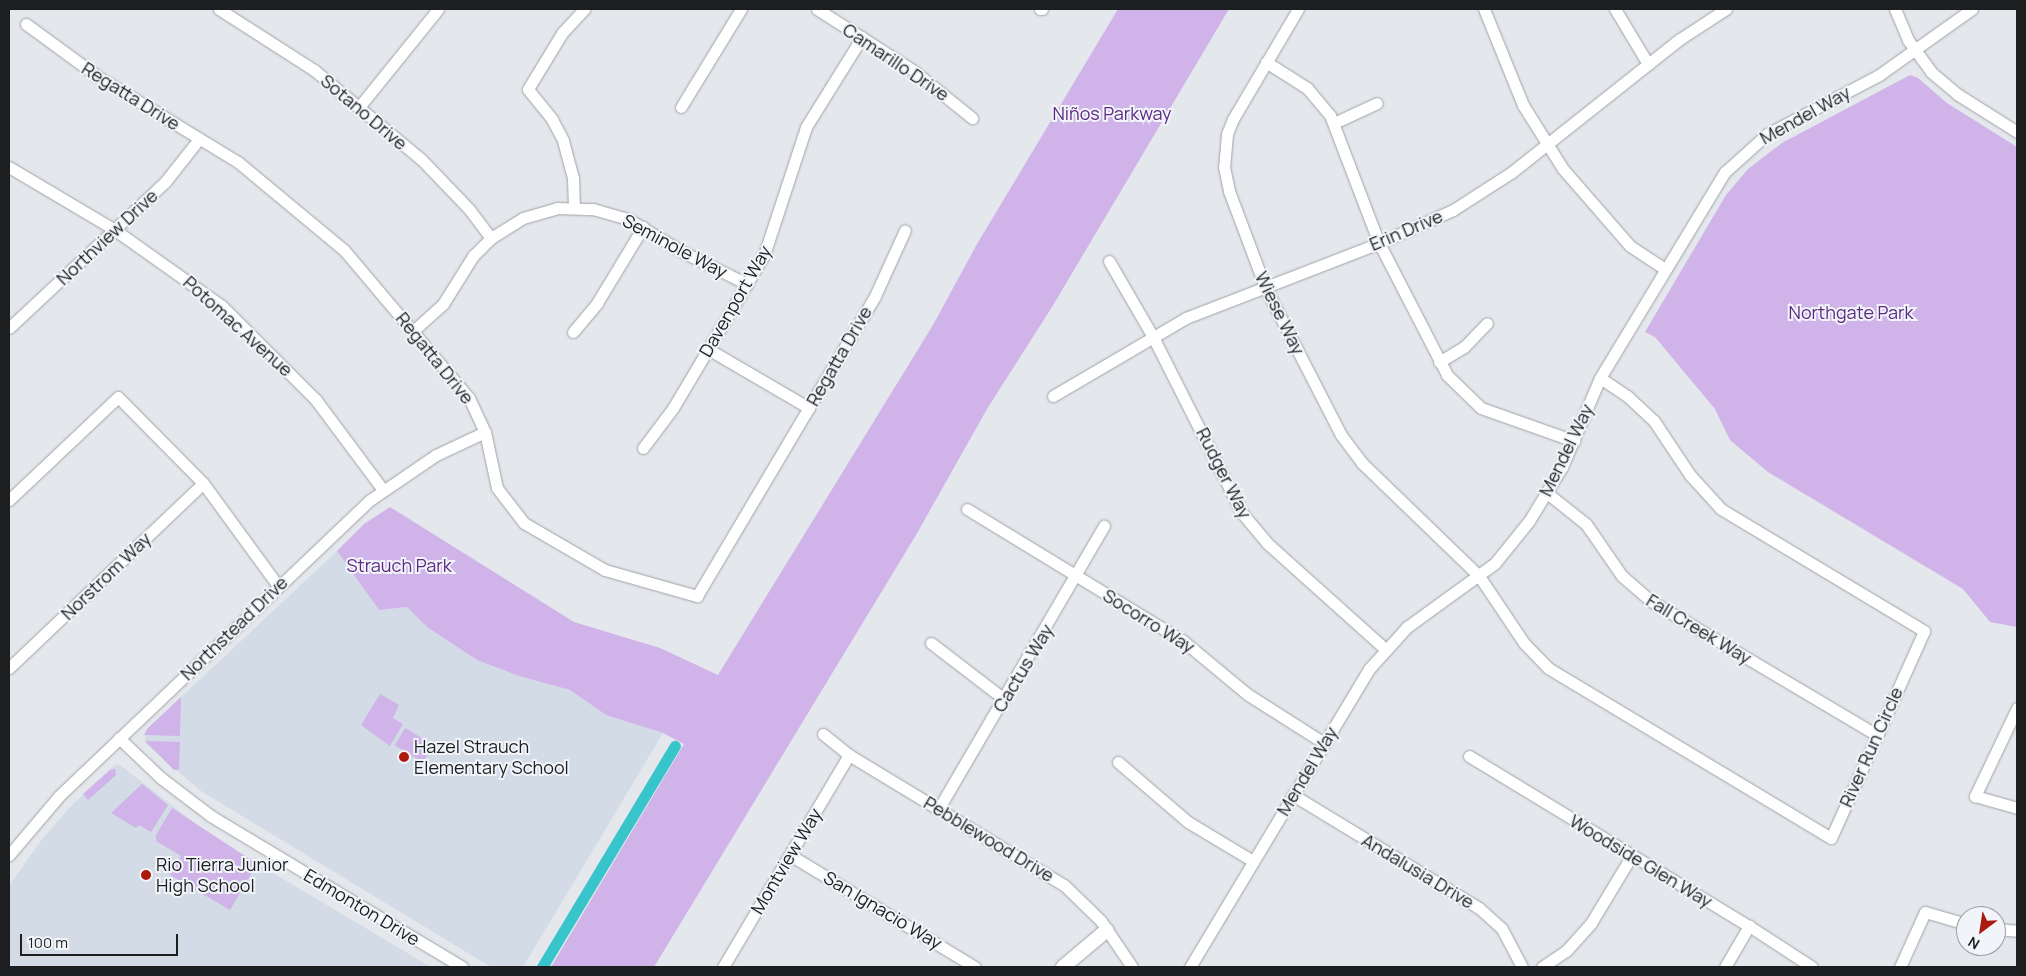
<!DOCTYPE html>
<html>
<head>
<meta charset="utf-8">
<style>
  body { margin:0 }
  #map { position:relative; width:2026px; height:976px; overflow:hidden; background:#e4e7ec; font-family:Manrope,sans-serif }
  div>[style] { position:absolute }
  .built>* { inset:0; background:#d3dbe6 }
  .green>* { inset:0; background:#cfb3e9; transform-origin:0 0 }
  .canal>* { height:11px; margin:-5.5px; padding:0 5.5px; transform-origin:5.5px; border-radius:5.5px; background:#37c4ca }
  .roads { filter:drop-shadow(0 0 1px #a0a3a7) drop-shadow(0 0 1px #a0a3a7) }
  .minor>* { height:11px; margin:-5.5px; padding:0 5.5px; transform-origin:5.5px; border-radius:5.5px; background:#fff }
  .tertiary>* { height:14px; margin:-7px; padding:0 7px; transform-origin:7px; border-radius:7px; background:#fff }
  .dots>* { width:14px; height:14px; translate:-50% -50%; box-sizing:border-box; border:2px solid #f1f4f9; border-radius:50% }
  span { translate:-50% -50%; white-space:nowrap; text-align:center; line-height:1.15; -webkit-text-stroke:4px #f1f4f9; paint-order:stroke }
  .street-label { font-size:18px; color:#1d1e1f }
  .park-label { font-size:18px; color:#5e2a83 }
  .poi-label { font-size:18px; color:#1d1e1f }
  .left { translate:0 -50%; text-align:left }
  .frame { position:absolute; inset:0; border:10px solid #1d1e1f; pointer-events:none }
  .north { position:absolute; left:1956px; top:906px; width:50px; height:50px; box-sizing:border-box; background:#f1f4f9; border:1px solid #9c9ea2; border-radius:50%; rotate:211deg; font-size:14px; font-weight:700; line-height:20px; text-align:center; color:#1d1e1f }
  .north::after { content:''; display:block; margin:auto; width:18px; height:22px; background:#ab1a0f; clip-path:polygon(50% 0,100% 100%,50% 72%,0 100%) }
  .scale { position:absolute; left:20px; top:934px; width:158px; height:22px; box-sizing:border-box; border:2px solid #1d1e1f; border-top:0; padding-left:6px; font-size:15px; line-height:18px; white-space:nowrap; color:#1d1e1f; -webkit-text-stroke:4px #f1f4f9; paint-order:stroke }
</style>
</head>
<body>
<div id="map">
  <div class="built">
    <i style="clip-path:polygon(337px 551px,379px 610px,407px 607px,427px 627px,477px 660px,519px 676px,570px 690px,606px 715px,663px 733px,523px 967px,491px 967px,201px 791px,145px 743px,147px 729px)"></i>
    <i style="clip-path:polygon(115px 765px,120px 765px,214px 838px,431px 967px,9px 967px,9px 886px,42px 839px,72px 805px)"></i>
  </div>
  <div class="green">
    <i style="clip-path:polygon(1118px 9px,1229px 9px,1052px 307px,987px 409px,916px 535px,654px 967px,551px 967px,684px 744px,663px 733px,606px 715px,570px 690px,519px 676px,477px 660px,427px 627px,407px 607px,379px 610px,337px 551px,364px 524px,390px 507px,574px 622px,660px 648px,718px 675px,933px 325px,977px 244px)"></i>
    <i style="clip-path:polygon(1910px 75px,1918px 78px,1947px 103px,2017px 147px,2017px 627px,1990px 622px,1963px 589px,1768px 472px,1730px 440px,1715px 409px,1655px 337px,1645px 332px,1726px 195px,1748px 169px,1782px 143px)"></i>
    <i style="clip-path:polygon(380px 694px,399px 705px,393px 718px,403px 724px,390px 746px,361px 725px)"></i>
    <i style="clip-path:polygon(181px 697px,180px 736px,144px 735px,147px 729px)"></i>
    <i style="left:405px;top:728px;width:33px;height:20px;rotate:31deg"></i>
    <i style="clip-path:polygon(145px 741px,180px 742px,179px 770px,174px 770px)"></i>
    <i style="clip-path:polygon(115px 769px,116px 775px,88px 800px,83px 794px,110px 770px)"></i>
    <i style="clip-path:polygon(142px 784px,168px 805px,151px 832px,139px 825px,136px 828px,111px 813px)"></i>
    <i style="clip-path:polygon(172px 808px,257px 864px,230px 910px,170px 875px,181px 856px,156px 841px,156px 835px)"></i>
  </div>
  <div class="canal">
    <i style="left:542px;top:967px;width:258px;rotate:-59deg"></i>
  </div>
  <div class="roads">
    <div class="minor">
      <i style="left:219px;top:9px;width:113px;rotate:32.7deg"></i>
      <i style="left:314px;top:70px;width:139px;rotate:39.8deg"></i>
      <i style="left:421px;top:159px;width:69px;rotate:46.2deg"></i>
      <i style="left:469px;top:209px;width:36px;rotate:53deg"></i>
      <i style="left:817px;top:9px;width:115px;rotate:32.6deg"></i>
      <i style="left:914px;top:71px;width:75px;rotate:39deg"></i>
      <i style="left:1040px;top:9px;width:2px"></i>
      <i style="left:1298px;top:9px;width:128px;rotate:120.6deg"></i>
      <i style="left:1233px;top:119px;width:16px;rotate:112deg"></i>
      <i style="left:1227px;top:134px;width:33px;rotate:95deg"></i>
      <i style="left:1224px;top:167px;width:25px;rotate:78deg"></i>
      <i style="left:1229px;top:191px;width:103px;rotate:69.4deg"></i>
      <i style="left:1265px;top:287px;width:166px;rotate:62.8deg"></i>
      <i style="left:1341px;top:435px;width:35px;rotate:53deg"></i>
      <i style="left:1362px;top:463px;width:163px;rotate:44deg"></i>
      <i style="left:1479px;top:576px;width:81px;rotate:56.1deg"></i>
      <i style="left:1524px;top:643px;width:35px;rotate:46deg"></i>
      <i style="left:1548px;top:668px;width:330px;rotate:31deg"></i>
      <i style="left:1831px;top:838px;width:227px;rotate:-65.8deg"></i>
      <i style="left:1924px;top:631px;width:237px;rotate:-149deg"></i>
      <i style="left:1721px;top:509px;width:46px;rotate:-132.4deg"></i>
      <i style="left:1690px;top:475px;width:65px;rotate:-123.7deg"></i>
      <i style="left:1654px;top:421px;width:37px;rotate:-137deg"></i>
      <i style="left:1627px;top:396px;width:32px;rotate:-146deg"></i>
      <i style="left:1484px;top:9px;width:104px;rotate:67.9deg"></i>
      <i style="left:1523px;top:105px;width:75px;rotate:58deg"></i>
      <i style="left:1563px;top:169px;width:102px;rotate:49deg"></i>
      <i style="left:1630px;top:246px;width:42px;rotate:33.3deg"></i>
      <i style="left:1615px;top:9px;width:64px;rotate:59deg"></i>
      <i style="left:1895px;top:9px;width:34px;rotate:67deg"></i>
      <i style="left:1908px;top:40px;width:39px;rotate:54deg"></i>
      <i style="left:1931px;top:72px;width:34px;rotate:40deg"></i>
      <i style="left:1957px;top:94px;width:71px;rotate:32.3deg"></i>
      <i style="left:26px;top:24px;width:88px;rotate:36.2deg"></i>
      <i style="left:97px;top:76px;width:165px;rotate:31.4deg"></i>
      <i style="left:238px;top:162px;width:138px;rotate:39.7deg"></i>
      <i style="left:344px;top:250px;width:194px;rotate:49.8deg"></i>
      <i style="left:469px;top:398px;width:38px;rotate:65deg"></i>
      <i style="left:485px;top:432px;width:57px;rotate:77.9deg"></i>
      <i style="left:497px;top:488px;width:44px;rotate:52.4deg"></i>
      <i style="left:524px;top:523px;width:94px;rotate:30.1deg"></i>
      <i style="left:605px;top:570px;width:96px;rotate:15.8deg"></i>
      <i style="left:697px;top:596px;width:349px;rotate:-59.3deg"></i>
      <i style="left:875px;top:296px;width:72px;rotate:-65.6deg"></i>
      <i style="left:1266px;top:62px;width:49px;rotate:32.4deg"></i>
      <i style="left:1307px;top:88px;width:35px;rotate:50deg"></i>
      <i style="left:1330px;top:115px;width:137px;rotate:69.1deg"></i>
      <i style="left:1379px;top:243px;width:148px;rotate:62.7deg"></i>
      <i style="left:1447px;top:375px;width:47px;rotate:44.1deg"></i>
      <i style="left:1481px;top:408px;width:99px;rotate:19.5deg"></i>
      <i style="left:359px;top:107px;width:126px;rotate:-51.1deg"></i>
      <i style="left:681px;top:107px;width:115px;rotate:-58.5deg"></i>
      <i style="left:1334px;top:123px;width:47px;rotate:-24.9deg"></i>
      <i style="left:9px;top:167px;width:123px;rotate:30.7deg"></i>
      <i style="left:115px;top:230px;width:131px;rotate:35.4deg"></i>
      <i style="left:222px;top:306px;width:133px;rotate:45deg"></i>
      <i style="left:316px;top:400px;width:112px;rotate:53.3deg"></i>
      <i style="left:574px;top:207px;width:29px;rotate:-92deg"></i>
      <i style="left:573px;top:178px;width:39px;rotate:-105deg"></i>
      <i style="left:563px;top:140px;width:24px;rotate:-118deg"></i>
      <i style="left:552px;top:119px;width:38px;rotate:-129deg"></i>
      <i style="left:528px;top:89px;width:66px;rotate:-58.7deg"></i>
      <i style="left:562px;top:33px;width:33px;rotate:-47deg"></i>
      <i style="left:1109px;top:261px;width:88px;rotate:59.9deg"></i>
      <i style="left:1153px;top:337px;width:197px;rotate:63.2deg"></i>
      <i style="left:1242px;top:513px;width:39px;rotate:50deg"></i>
      <i style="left:1267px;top:543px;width:159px;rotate:41.9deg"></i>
      <i style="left:9px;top:328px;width:214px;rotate:-43.1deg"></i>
      <i style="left:165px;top:182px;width:55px;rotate:-51.7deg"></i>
      <i style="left:413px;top:331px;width:40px;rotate:-42deg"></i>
      <i style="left:443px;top:304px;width:57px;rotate:-58deg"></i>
      <i style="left:473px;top:256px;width:25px;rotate:-45deg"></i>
      <i style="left:491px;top:238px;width:38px;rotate:-32deg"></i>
      <i style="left:523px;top:218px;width:35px;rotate:-16deg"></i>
      <i style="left:557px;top:208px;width:36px;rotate:2deg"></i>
      <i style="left:593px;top:209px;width:36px;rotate:16deg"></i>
      <i style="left:628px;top:219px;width:62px;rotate:31.1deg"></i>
      <i style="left:681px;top:251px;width:74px;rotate:26.6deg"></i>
      <i style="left:573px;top:332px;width:38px;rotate:-50deg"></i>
      <i style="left:597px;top:303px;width:89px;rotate:-58.8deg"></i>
      <i style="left:708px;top:349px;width:117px;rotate:30.3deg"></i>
      <i style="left:1439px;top:362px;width:29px;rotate:-31deg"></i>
      <i style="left:1464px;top:347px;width:33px;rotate:-46deg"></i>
      <i style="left:1053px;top:396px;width:154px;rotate:-30.4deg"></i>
      <i style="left:1186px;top:318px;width:207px;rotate:-21.2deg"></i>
      <i style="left:1379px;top:243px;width:81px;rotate:-24deg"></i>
      <i style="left:1453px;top:210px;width:70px;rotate:-32.8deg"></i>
      <i style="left:1512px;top:172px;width:214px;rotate:-38.4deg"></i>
      <i style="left:1680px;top:39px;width:55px;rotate:-33.1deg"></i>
      <i style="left:643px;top:448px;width:50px;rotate:-53.1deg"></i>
      <i style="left:673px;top:408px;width:178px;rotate:-59.3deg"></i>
      <i style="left:764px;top:255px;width:135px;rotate:-71.8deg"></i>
      <i style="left:806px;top:127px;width:106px;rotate:-58.1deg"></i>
      <i style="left:1547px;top:493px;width:50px;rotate:38.5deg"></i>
      <i style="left:1586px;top:524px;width:63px;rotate:55.3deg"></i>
      <i style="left:1622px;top:576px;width:38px;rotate:41deg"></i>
      <i style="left:1651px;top:601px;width:263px;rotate:30.7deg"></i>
      <i style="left:9px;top:500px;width:150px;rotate:-43.4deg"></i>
      <i style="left:118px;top:397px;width:121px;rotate:45.3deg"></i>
      <i style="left:203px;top:483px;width:127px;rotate:53.9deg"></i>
      <i style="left:967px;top:509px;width:252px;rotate:31.4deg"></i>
      <i style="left:1182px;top:640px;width:85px;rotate:39.7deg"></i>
      <i style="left:1247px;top:694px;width:91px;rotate:32.5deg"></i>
      <i style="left:931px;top:643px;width:92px;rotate:37.5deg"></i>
      <i style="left:9px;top:668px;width:268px;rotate:-43.6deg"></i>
      <i style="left:2017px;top:708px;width:98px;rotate:115.5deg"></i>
      <i style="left:1975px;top:796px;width:44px;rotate:15.9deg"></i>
      <i style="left:823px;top:734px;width:33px;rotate:39deg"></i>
      <i style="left:849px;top:755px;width:251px;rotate:31.2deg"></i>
      <i style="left:1064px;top:885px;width:52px;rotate:44.2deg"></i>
      <i style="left:1101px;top:921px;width:55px;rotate:56deg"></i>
      <i style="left:119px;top:738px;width:58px;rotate:43.6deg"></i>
      <i style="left:161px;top:778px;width:63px;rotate:37.2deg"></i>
      <i style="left:211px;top:816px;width:293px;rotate:31deg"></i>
      <i style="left:1469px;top:756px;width:328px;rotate:31.3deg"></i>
      <i style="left:1749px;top:926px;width:75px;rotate:33.1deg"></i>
      <i style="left:1118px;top:762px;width:92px;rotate:40.6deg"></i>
      <i style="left:1188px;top:822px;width:76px;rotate:31deg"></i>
      <i style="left:1293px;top:795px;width:218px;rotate:31.3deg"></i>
      <i style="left:1479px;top:908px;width:31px;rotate:42deg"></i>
      <i style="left:1502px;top:929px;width:43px;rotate:62.2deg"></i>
      <i style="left:939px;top:808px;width:327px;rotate:-59.7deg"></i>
      <i style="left:9px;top:855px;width:77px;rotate:-49.7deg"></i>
      <i style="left:59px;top:796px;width:429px;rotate:-43.6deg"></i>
      <i style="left:370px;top:500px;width:80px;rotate:-34.3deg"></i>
      <i style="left:436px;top:455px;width:54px;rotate:-25.1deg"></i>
      <i style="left:790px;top:855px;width:216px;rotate:31.2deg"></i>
      <i style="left:1996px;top:929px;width:21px;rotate:5deg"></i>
      <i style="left:723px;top:967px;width:247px;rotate:-59.3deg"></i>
      <i style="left:1190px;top:967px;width:348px;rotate:-59deg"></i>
      <i style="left:1369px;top:669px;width:57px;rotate:-47.9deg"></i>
      <i style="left:1407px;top:627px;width:109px;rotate:-36deg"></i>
      <i style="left:1495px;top:563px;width:54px;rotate:-51deg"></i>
      <i style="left:1529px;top:521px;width:63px;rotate:-58.6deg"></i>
      <i style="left:1562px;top:467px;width:97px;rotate:-66.9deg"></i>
      <i style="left:1600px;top:378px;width:241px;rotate:-58.8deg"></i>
      <i style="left:1725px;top:172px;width:57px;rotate:-42.1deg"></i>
      <i style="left:1767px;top:134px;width:127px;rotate:-27.8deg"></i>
      <i style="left:1879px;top:75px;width:114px;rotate:-35.4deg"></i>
      <i style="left:1542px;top:967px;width:29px;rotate:-34deg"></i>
      <i style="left:1566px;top:951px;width:38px;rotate:-48deg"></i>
      <i style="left:1591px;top:923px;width:79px;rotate:-58.9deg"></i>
      <i style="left:1725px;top:967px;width:48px;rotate:-59.7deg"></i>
      <i style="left:1900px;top:967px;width:60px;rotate:-65.6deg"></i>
      <i style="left:1925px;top:912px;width:43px;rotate:16.3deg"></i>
    </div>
    <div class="tertiary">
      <i style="left:1063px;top:967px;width:57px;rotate:-40.1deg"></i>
    </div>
  </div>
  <div class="dots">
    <i style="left:404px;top:757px;background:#ab1a0f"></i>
    <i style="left:146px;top:875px;background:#ab1a0f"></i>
  </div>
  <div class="street-label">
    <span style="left:896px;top:62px;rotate:34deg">Camarillo Drive</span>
    <span style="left:131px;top:96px;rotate:32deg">Regatta Drive</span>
    <span style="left:364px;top:112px;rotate:40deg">Sotano Drive</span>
    <span style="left:1805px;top:115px;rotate:-29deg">Mendel Way</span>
    <span style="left:1406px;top:230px;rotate:-23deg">Erin Drive</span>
    <span style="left:107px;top:237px;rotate:-43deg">Northview Drive</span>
    <span style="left:675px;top:246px;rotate:28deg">Seminole Way</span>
    <span style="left:735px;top:301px;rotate:-60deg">Davenport Way</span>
    <span style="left:1280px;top:313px;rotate:64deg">Wiese Way</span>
    <span style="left:238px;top:326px;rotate:42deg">Potomac Avenue</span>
    <span style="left:839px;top:356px;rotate:-60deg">Regatta Drive</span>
    <span style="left:435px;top:358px;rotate:51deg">Regatta Drive</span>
    <span style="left:1566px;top:450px;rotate:-64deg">Mendel Way</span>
    <span style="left:1224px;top:473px;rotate:63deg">Rudger Way</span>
    <span style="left:106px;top:576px;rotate:-44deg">Norstrom Way</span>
    <span style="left:1149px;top:621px;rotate:32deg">Socorro Way</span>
    <span style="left:234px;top:628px;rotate:-44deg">Northstead Drive</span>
    <span style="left:1699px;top:629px;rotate:31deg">Fall Creek Way</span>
    <span style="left:1023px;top:668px;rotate:-59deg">Cactus Way</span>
    <span style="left:1871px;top:747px;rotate:-66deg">River Run Circle</span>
    <span style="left:1307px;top:771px;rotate:-59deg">Mendel Way</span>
    <span style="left:989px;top:839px;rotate:31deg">Pebblewood Drive</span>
    <span style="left:786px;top:861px;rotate:-59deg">Montview Way</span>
    <span style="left:1641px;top:861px;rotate:31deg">Woodside Glen Way</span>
    <span style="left:1418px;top:871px;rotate:31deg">Andalusia Drive</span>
    <span style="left:362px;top:907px;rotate:31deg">Edmonton Drive</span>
    <span style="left:883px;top:910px;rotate:31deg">San Ignacio Way</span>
  </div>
  <div class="park-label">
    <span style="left:1112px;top:113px">Niños Parkway</span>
    <span style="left:1851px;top:312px">Northgate Park</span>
    <span style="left:399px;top:565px">Strauch Park</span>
  </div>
  <div class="poi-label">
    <span class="left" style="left:414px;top:757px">Hazel Strauch<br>Elementary School</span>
    <span class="left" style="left:156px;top:875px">Rio Tierra Junior<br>High School</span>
  </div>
  <div class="frame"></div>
  <div class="north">N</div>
  <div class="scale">100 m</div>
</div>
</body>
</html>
